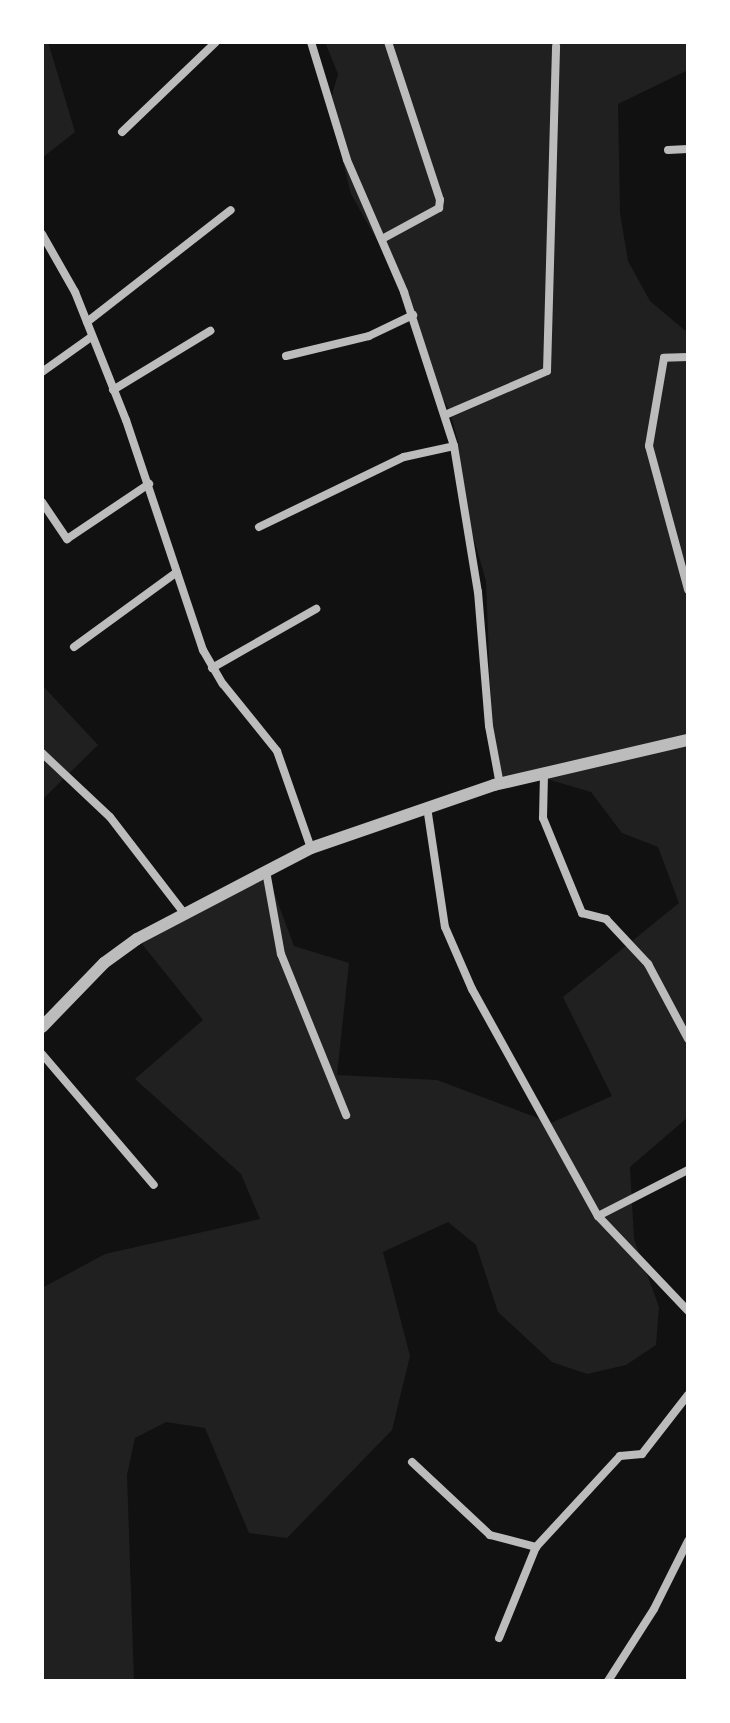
<!DOCTYPE html>
<html>
<head>
<meta charset="utf-8">
<style>
  body { margin:0 }
  #map { position:relative; width:730px; height:1723px; overflow:hidden; background:#111; font-family:Mulish,sans-serif }
  div>[style] { position:absolute }
  .green>* { inset:0; background:#202020 }
  .minor>* { height:8px; margin:-4px; padding:0 4px; transform-origin:4px; border-radius:4px; background:#bcbcbc }
  .tertiary>* { height:12px; margin:-6px; padding:0 6px; transform-origin:6px; border-radius:6px; background:#bcbcbc }
  span { translate:-50% -50%; white-space:nowrap; text-align:center; line-height:1.15; -webkit-text-stroke:6px #fff; paint-order:stroke }
  .frame { position:absolute; inset:0; border:44px solid #fff; pointer-events:none }
</style>
</head>
<body>
<div id="map">
  <div class="green">
    <i style="clip-path:polygon(42px 42px,48px 42px,75px 132px,42px 158px)"></i>
    <i style="clip-path:polygon(325px 42px,688px 42px,688px 70px,618px 104px,620px 213px,628px 261px,650px 301px,688px 333px,688px 1117px,630px 1167px,634px 1239px,659px 1307px,656px 1345px,626px 1365px,587px 1374px,552px 1362px,498px 1312px,476px 1245px,448px 1222px,383px 1252px,410px 1356px,392px 1430px,287px 1538px,249px 1533px,205px 1428px,166px 1422px,135px 1438px,127px 1475px,134px 1681px,42px 1681px,42px 1288px,105px 1254px,260px 1219px,241px 1174px,135px 1079px,203px 1020px,142px 944px,165px 923px,266px 871px,294px 946px,349px 963px,337px 1075px,437px 1080px,551px 1123px,612px 1096px,563px 997px,679px 903px,658px 847px,622px 833px,591px 792px,540px 777px,494px 785px,486px 581px,467px 515px,458px 442px,450px 411px,425px 367px,407px 294px,351px 194px,329px 106px,338px 74px)"></i>
    <i style="clip-path:polygon(42px 685px,98px 745px,42px 800px)"></i>
  </div>
  <div class="minor">
    <i style="left:311px;top:42px;width:123px;rotate:73deg"></i>
    <i style="left:347px;top:160px;width:144px;rotate:66.6deg"></i>
    <i style="left:404px;top:292px;width:162px;rotate:72deg"></i>
    <i style="left:454px;top:446px;width:148px;rotate:80.7deg"></i>
    <i style="left:478px;top:592px;width:134px;rotate:85.3deg"></i>
    <i style="left:489px;top:726px;width:60px;rotate:79.4deg"></i>
    <i style="left:122px;top:132px;width:130px;rotate:-43.8deg"></i>
    <i style="left:668px;top:150px;width:20px;rotate:-3deg"></i>
    <i style="left:42px;top:234px;width:67px;rotate:60.4deg"></i>
    <i style="left:75px;top:292px;width:138px;rotate:68.3deg"></i>
    <i style="left:126px;top:420px;width:243px;rotate:71.5deg"></i>
    <i style="left:203px;top:650px;width:39px;rotate:60deg"></i>
    <i style="left:223px;top:684px;width:86px;rotate:51.1deg"></i>
    <i style="left:277px;top:751px;width:103px;rotate:70.7deg"></i>
    <i style="left:382px;top:239px;width:65px;rotate:-28.5deg"></i>
    <i style="left:439px;top:208px;width:8px;rotate:-83deg"></i>
    <i style="left:440px;top:200px;width:166px;rotate:-108.2deg"></i>
    <i style="left:87px;top:322px;width:182px;rotate:-37.9deg"></i>
    <i style="left:286px;top:356px;width:85px;rotate:-13.5deg"></i>
    <i style="left:369px;top:336px;width:49px;rotate:-25.5deg"></i>
    <i style="left:688px;top:357px;width:24px;rotate:178deg"></i>
    <i style="left:664px;top:358px;width:89px;rotate:99.7deg"></i>
    <i style="left:649px;top:446px;width:149px;rotate:74.8deg"></i>
    <i style="left:42px;top:372px;width:60px;rotate:-35.5deg"></i>
    <i style="left:113px;top:390px;width:114px;rotate:-31.3deg"></i>
    <i style="left:445px;top:415px;width:111px;rotate:-23.3deg"></i>
    <i style="left:547px;top:371px;width:325px;rotate:-88.4deg"></i>
    <i style="left:42px;top:502px;width:45px;rotate:56deg"></i>
    <i style="left:67px;top:539px;width:99px;rotate:-33.9deg"></i>
    <i style="left:259px;top:527px;width:161px;rotate:-25.8deg"></i>
    <i style="left:404px;top:457px;width:51px;rotate:-12.4deg"></i>
    <i style="left:74px;top:647px;width:127px;rotate:-36.1deg"></i>
    <i style="left:212px;top:668px;width:120px;rotate:-29.6deg"></i>
    <i style="left:42px;top:753px;width:93px;rotate:43.3deg"></i>
    <i style="left:110px;top:817px;width:121px;rotate:52.4deg"></i>
    <i style="left:544px;top:774px;width:44px;rotate:91.3deg"></i>
    <i style="left:543px;top:818px;width:103px;rotate:67.7deg"></i>
    <i style="left:582px;top:913px;width:25px;rotate:14deg"></i>
    <i style="left:606px;top:919px;width:62px;rotate:47deg"></i>
    <i style="left:648px;top:964px;width:85px;rotate:61.9deg"></i>
    <i style="left:427px;top:807px;width:121px;rotate:81.5deg"></i>
    <i style="left:445px;top:927px;width:68px;rotate:66.5deg"></i>
    <i style="left:472px;top:989px;width:260px;rotate:61deg"></i>
    <i style="left:598px;top:1216px;width:131px;rotate:46.5deg"></i>
    <i style="left:266px;top:871px;width:84px;rotate:79.8deg"></i>
    <i style="left:281px;top:954px;width:174px;rotate:68deg"></i>
    <i style="left:42px;top:1054px;width:172px;rotate:49.5deg"></i>
    <i style="left:598px;top:1216px;width:101px;rotate:-27.1deg"></i>
    <i style="left:412px;top:1462px;width:107px;rotate:43.1deg"></i>
    <i style="left:490px;top:1535px;width:48px;rotate:14.6deg"></i>
    <i style="left:499px;top:1638px;width:98px;rotate:-67.9deg"></i>
    <i style="left:536px;top:1547px;width:124px;rotate:-47.3deg"></i>
    <i style="left:620px;top:1456px;width:22px;rotate:-5deg"></i>
    <i style="left:642px;top:1454px;width:75px;rotate:-52.1deg"></i>
    <i style="left:608px;top:1681px;width:85px;rotate:-57.4deg"></i>
    <i style="left:654px;top:1609px;width:76px;rotate:-63.4deg"></i>
  </div>
  <div class="tertiary">
    <i style="left:42px;top:1027px;width:89px;rotate:-45.9deg"></i>
    <i style="left:104px;top:963px;width:41px;rotate:-36deg"></i>
    <i style="left:137px;top:939px;width:196px;rotate:-27.6deg"></i>
    <i style="left:311px;top:848px;width:194px;rotate:-19deg"></i>
    <i style="left:494px;top:785px;width:199px;rotate:-13.1deg"></i>
  </div>
  <div class="frame"></div>
</div>
</body>
</html>
